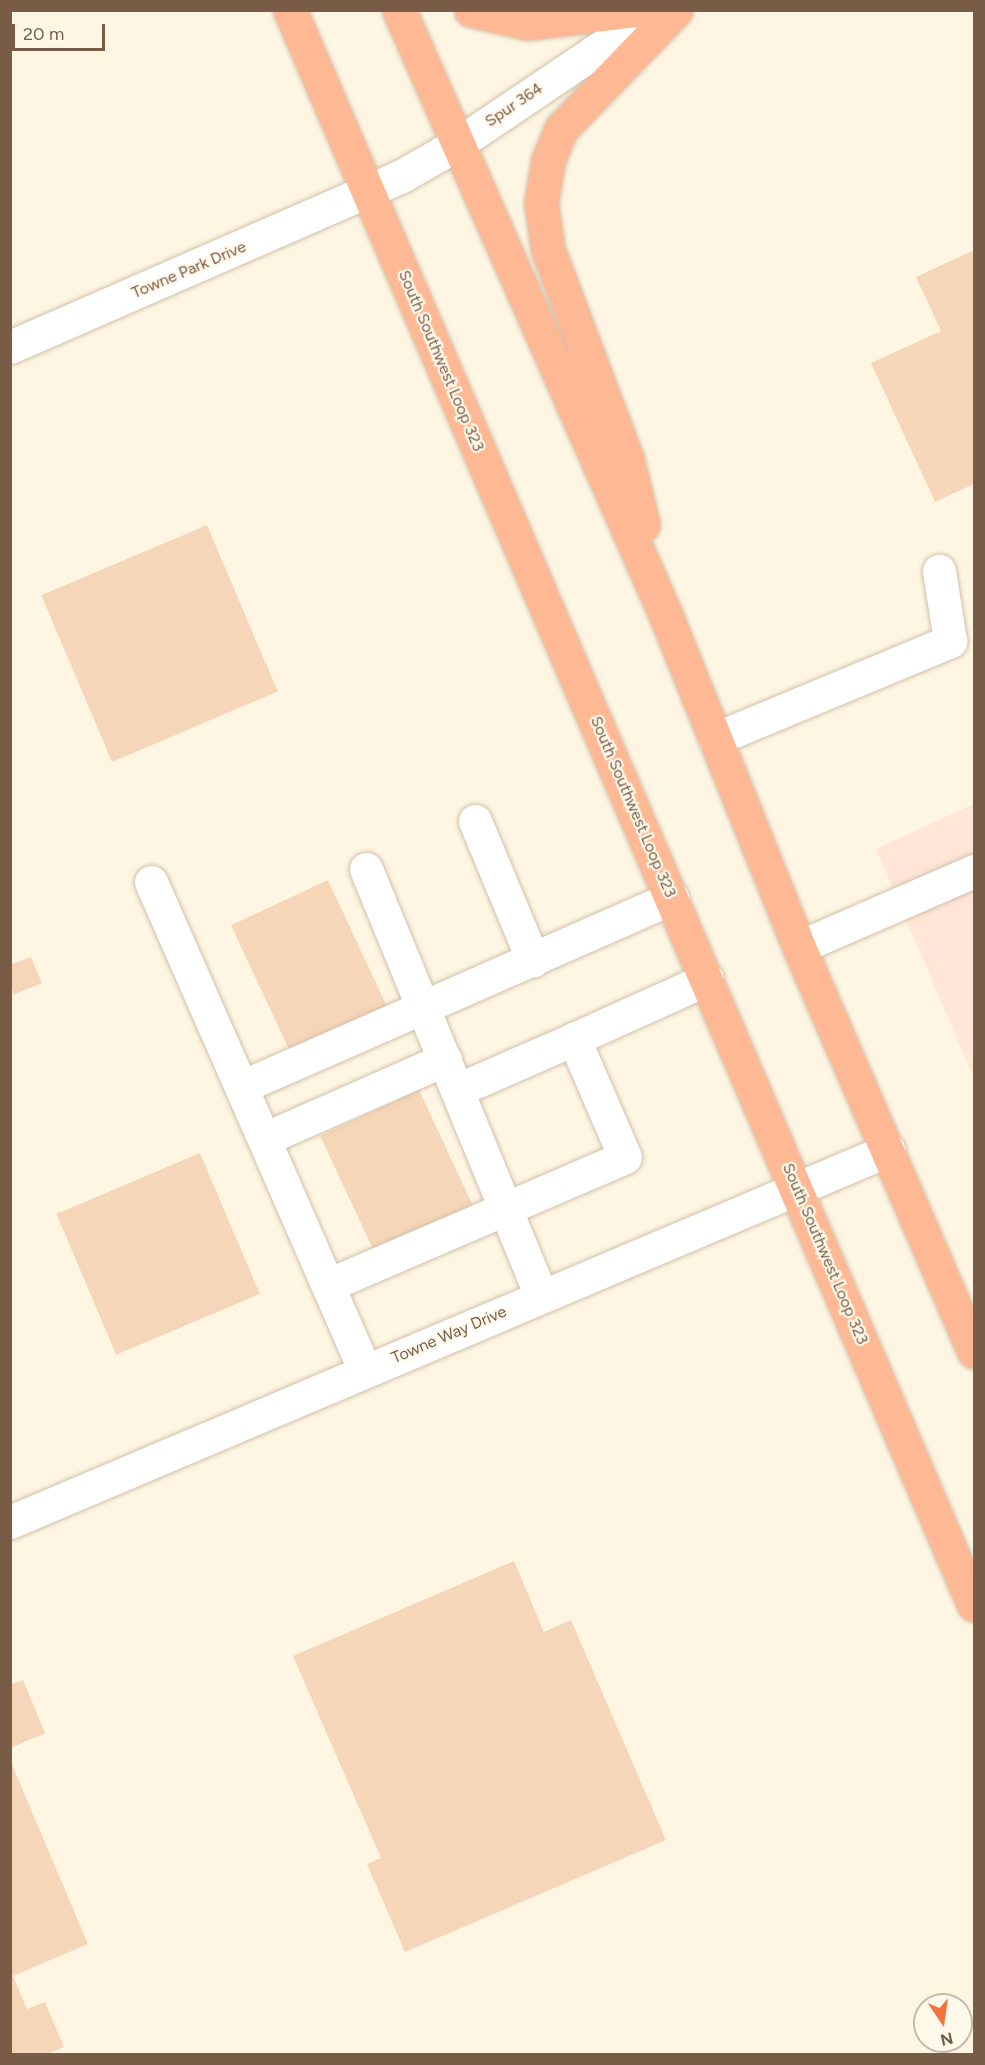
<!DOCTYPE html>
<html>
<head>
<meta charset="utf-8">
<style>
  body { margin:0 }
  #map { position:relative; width:985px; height:2065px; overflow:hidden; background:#fef6e3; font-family:Figtree,sans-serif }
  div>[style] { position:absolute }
  .commercial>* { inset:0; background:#ffe6d6 }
  .building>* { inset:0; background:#f6d6b8; transform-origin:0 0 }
  .roads { filter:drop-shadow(0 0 2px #d3c0aa) drop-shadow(0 0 2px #d3c0aa) }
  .minor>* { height:33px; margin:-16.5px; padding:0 16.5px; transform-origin:16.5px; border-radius:16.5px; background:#fff }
  .highway>* { height:33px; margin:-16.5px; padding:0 16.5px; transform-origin:16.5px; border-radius:16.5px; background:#feb994 }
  span { translate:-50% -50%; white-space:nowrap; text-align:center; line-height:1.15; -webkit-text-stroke:4.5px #fff9eb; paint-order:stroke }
  .street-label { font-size:16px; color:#795c46 }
  .frame { position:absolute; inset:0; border:12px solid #795c46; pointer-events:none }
  .north { position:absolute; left:913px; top:1993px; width:60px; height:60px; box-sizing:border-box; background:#fff9eb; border:2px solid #c9baa9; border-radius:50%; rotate:167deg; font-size:16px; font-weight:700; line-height:24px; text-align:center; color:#795c46 }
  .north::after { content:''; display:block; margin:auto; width:21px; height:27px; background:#f3753d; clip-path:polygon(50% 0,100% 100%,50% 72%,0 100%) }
  .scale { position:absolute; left:12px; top:24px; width:93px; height:27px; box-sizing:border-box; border:3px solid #795c46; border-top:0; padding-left:8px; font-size:18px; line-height:21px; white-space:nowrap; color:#795c46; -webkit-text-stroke:4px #fff9eb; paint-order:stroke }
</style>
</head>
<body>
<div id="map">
  <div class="commercial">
    <i style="clip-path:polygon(974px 804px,974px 1078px,876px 849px)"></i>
  </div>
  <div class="building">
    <i style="clip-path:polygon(974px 250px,974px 484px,935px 502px,871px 363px,941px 331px,916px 277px)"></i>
    <i style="left:207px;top:525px;width:181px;height:180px;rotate:67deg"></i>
    <i style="left:328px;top:880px;width:140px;height:107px;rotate:65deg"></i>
    <i style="clip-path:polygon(31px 957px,42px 983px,13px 995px,10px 965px)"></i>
    <i style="left:419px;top:1090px;width:131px;height:109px;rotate:65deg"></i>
    <i style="left:200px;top:1153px;width:153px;height:156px;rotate:67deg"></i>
    <i style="clip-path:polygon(514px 1561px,544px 1632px,571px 1620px,666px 1840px,405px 1952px,367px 1864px,381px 1858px,293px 1656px)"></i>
    <i style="clip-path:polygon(23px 1680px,45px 1733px,10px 1748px,10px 1685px)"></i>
    <i style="clip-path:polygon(11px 1762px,88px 1944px,13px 1976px,27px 2009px,45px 2002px,64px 2047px,47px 2054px,11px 2054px)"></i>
  </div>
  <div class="roads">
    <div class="minor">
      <i style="left:10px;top:347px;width:428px;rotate:-23.6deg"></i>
      <i style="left:402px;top:176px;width:66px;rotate:-30.1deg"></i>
      <i style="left:459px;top:143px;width:238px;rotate:-34deg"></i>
      <i style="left:715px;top:739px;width:255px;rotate:-22.6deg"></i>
      <i style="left:950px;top:641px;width:71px;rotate:-98.9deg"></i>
      <i style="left:475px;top:821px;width:151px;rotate:67.4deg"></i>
      <i style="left:366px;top:869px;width:461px;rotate:67.7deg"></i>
      <i style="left:151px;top:882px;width:224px;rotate:66.3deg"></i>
      <i style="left:241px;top:1087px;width:471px;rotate:-23.7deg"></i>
      <i style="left:799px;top:947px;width:191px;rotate:-23.5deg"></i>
      <i style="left:574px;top:1039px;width:146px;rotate:-24.3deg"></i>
      <i style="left:241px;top:1087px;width:310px;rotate:66.4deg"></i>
      <i style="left:264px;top:1139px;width:198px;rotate:-23.8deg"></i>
      <i style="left:328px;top:1285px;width:323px;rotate:-23.3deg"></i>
      <i style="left:625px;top:1157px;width:129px;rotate:-113.4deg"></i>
      <i style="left:574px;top:1039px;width:128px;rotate:156.4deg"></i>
      <i style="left:10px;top:1522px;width:954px;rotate:-22.96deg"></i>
    </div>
    <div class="highway">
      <i style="left:290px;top:10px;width:1735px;rotate:66.79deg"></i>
      <i style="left:399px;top:10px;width:657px;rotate:66.21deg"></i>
      <i style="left:664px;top:611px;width:362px;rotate:68.1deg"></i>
      <i style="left:799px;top:947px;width:441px;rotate:66.6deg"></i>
      <i style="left:471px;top:10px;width:58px;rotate:12.8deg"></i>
      <i style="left:528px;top:23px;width:109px;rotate:-6.9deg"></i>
      <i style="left:643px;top:525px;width:68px;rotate:-103.6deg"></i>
      <i style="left:627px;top:459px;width:223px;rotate:-110.7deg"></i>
      <i style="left:548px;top:250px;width:48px;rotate:-98.5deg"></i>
      <i style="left:541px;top:203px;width:43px;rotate:-80.5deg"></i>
      <i style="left:548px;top:161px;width:35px;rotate:-68deg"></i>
      <i style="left:561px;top:129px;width:165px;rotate:-46deg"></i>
    </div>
  </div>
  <div class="street-label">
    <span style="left:514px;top:105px;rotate:-34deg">Spur 364</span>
    <span style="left:189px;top:270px;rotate:-23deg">Towne Park Drive</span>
    <span style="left:441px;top:361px;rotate:67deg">South Southwest Loop 323</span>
    <span style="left:633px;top:807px;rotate:67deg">South Southwest Loop 323</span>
    <span style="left:825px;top:1254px;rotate:67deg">South Southwest Loop 323</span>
    <span style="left:449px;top:1335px;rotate:-23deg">Towne Way Drive</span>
  </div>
  <div class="frame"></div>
  <div class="north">N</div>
  <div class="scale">20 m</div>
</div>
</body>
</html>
